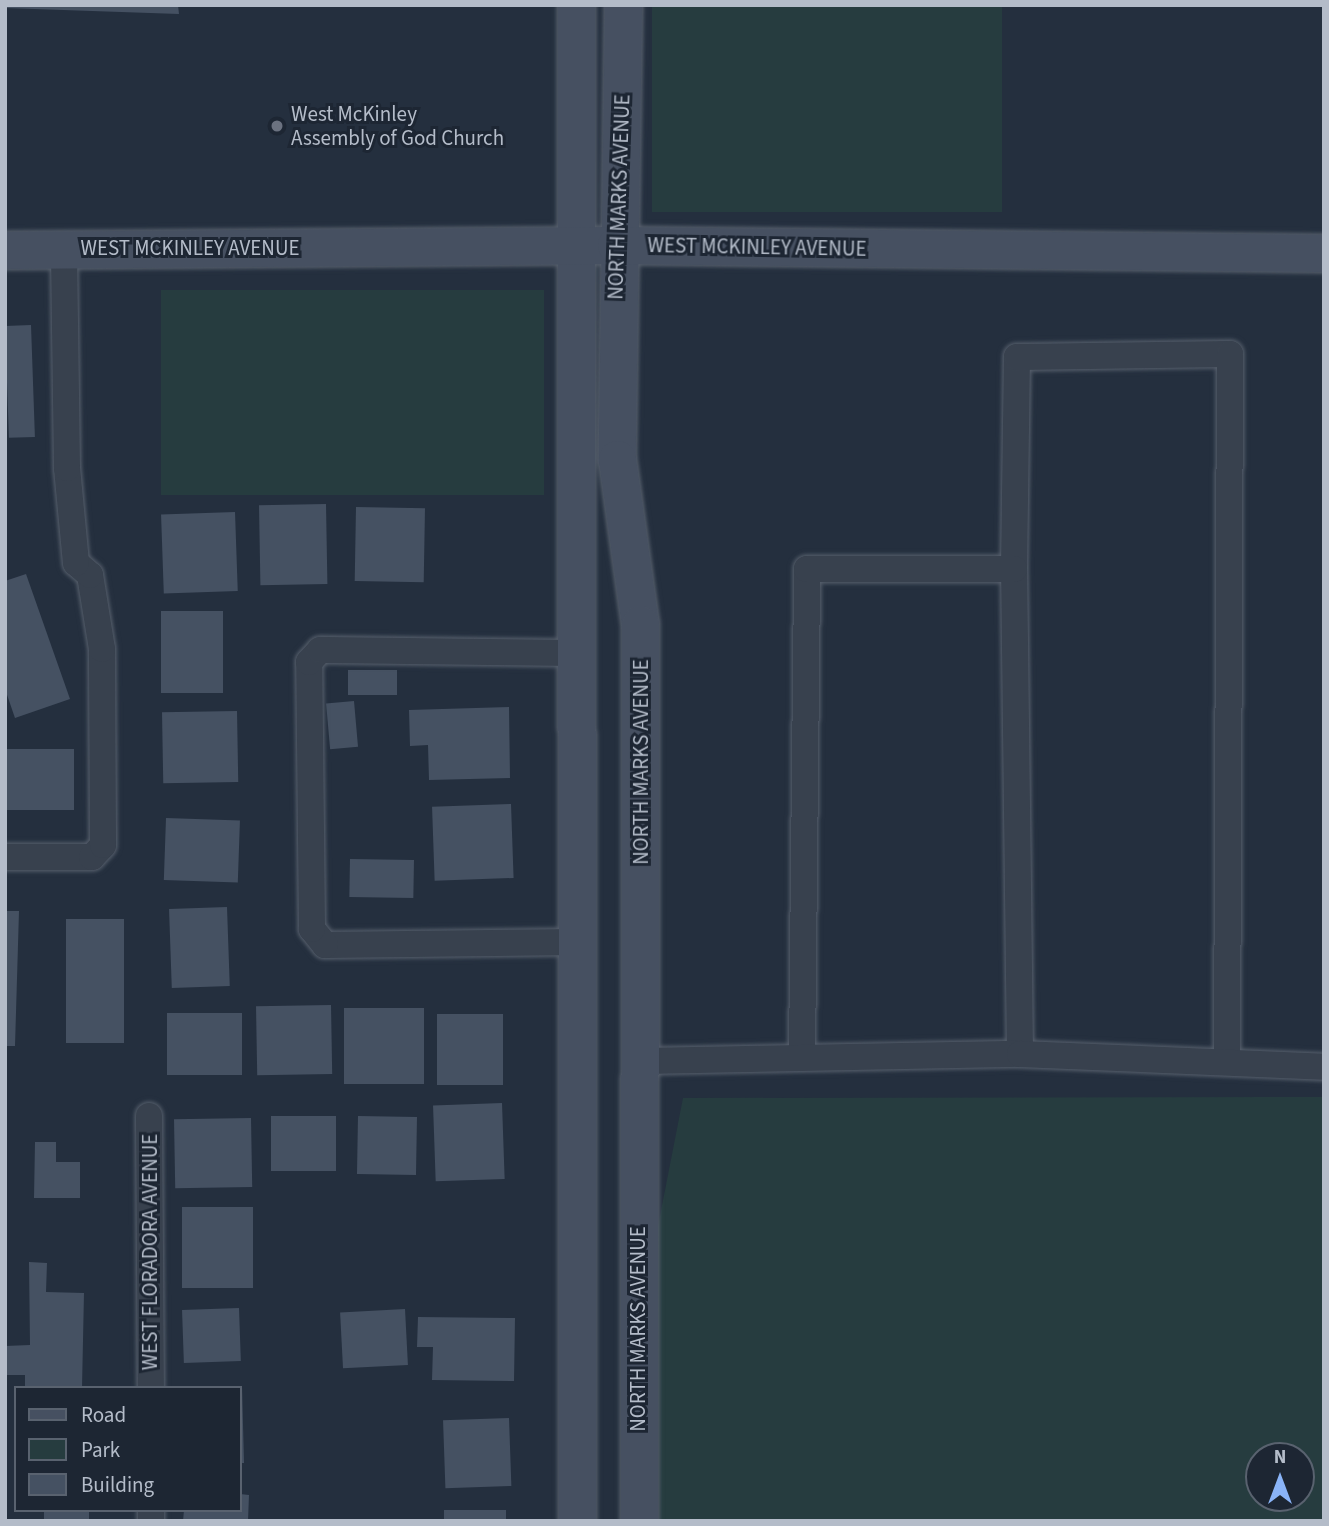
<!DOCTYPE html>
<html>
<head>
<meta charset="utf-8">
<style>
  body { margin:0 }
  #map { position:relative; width:1329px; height:1526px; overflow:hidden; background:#242f3e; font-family:"Source Sans 3",sans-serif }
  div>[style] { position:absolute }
  .green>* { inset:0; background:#263c3f; transform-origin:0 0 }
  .building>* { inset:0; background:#455162; transform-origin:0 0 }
  .roads { filter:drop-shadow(0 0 2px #565f6c) drop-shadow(0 0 2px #565f6c) }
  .street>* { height:26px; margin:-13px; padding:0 13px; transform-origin:13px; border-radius:13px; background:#38414e }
  .secondary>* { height:37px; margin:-18.5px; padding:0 18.5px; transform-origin:18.5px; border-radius:18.5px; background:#465061 }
  .dots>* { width:19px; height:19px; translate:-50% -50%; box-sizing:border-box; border:4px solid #1d2633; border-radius:50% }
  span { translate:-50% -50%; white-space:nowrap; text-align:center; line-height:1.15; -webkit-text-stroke:6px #1d2633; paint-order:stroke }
  .poi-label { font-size:21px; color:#b4bcc9 }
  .left { translate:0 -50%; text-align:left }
  .street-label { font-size:21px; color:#b4bcc9 }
  .frame { position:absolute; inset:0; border:7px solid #b4bcc9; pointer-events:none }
  .legend { position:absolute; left:14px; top:1386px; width:228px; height:126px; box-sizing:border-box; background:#1d2633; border:2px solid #59626f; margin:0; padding:9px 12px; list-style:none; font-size:21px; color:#b4bcc9 }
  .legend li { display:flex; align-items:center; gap:14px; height:35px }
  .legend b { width:35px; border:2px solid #59626f }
  .north { position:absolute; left:1245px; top:1442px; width:70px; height:70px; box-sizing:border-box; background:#1d2633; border:2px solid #59626f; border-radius:50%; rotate:0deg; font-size:19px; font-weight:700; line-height:28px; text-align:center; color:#b4bcc9 }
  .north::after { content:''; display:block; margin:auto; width:24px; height:32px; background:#8ab4f8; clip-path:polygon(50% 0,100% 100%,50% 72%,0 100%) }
</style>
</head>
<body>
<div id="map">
  <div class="green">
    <i style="left:1002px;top:5px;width:207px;height:350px;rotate:90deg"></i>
    <i style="left:544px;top:290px;width:205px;height:383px;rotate:90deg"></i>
    <i style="clip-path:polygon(evenodd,1324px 1097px,1324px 1521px,659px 1521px,658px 1226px,683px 1098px,1324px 1097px,1259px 1456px,1301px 1456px,1301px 1498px,1259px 1498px,1259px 1456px)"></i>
  </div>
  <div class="building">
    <i style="clip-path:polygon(5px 5px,178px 5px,179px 14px,5px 8px)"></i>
    <i style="left:31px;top:325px;width:112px;height:26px;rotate:88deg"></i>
    <i style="left:326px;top:504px;width:80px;height:67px;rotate:89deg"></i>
    <i style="left:356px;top:507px;width:69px;height:74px;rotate:1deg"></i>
    <i style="left:235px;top:512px;width:79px;height:74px;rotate:88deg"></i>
    <i style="clip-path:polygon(26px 574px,70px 699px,15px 718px,5px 689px,5px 581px)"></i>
    <i style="left:161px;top:611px;width:62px;height:82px"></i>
    <i style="left:348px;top:670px;width:49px;height:25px"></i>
    <i style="left:354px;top:701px;width:46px;height:28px;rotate:85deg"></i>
    <i style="clip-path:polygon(509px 707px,510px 778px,429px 780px,428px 745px,410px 746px,409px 710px)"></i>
    <i style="left:237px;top:711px;width:71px;height:75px;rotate:89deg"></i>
    <i style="left:74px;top:749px;width:61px;height:69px;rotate:90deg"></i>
    <i style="left:511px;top:804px;width:74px;height:79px;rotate:88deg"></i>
    <i style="left:166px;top:818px;width:74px;height:62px;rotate:2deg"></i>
    <i style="left:350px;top:859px;width:64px;height:38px;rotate:1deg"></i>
    <i style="left:227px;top:907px;width:79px;height:58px;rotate:88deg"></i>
    <i style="clip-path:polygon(5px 911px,19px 911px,15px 1046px,5px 1046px)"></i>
    <i style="left:66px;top:919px;width:58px;height:124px"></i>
    <i style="left:331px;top:1005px;width:69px;height:75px;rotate:89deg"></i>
    <i style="left:344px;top:1008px;width:80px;height:76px"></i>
    <i style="left:167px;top:1013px;width:75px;height:62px"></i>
    <i style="left:503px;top:1014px;width:71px;height:66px;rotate:90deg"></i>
    <i style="left:502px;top:1103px;width:76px;height:69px;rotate:88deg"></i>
    <i style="left:336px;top:1116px;width:55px;height:65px;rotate:90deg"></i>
    <i style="left:358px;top:1116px;width:59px;height:58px;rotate:1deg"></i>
    <i style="left:251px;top:1118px;width:69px;height:77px;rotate:89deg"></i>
    <i style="clip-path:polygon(35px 1142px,56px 1142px,56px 1162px,80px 1162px,80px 1198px,34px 1198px)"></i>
    <i style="left:253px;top:1207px;width:81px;height:71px;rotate:90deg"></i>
    <i style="clip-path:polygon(29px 1262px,47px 1263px,46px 1292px,84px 1293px,82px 1388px,25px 1388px,25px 1375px,5px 1375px,5px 1346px,30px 1345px)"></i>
    <i style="left:239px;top:1308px;width:53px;height:57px;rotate:88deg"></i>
    <i style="left:405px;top:1309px;width:56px;height:65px;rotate:87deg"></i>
    <i style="clip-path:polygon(418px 1317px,515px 1318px,514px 1381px,432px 1380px,433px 1347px,417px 1347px)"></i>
    <i style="clip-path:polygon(240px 1386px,242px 1386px,244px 1463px,240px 1463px)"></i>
    <i style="left:509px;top:1418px;width:68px;height:66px;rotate:88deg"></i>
    <i style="clip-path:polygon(240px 1494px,249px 1495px,248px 1521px,183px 1521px,184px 1510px,240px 1510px)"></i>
    <i style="left:44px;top:1510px;width:45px;height:11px"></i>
    <i style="left:506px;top:1510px;width:11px;height:62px;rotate:90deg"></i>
  </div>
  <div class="roads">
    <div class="street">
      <i style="left:5px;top:857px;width:87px"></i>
      <i style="left:92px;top:857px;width:16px;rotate:-47deg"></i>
      <i style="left:103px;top:845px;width:196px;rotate:-90.3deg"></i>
      <i style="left:102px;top:649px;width:75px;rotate:-99.2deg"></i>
      <i style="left:90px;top:575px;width:18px;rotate:-139deg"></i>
      <i style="left:76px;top:563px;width:95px;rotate:-95.4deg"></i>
      <i style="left:67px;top:468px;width:219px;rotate:-90.8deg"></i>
      <i style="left:577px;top:942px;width:252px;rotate:179.3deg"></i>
      <i style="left:325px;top:945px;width:21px;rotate:-129deg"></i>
      <i style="left:312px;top:929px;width:267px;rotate:-90.6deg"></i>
      <i style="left:309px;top:662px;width:16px;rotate:-47deg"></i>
      <i style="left:320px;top:650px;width:257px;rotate:0.7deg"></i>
      <i style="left:1020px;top:1054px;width:485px;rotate:-90.7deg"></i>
      <i style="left:1014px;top:569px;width:212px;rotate:-89.2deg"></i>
      <i style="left:1017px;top:357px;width:213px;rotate:-0.8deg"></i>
      <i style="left:1230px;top:354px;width:707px;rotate:90.24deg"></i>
      <i style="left:802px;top:1057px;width:488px;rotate:-89.4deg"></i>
      <i style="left:807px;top:569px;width:207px"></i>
      <i style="left:644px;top:1061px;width:376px;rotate:-1.1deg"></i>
      <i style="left:1020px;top:1054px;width:304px;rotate:2.4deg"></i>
      <i style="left:149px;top:1116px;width:272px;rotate:89.6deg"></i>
      <i style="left:151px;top:1510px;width:11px;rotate:90deg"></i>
    </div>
    <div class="secondary">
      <i style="left:576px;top:5px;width:1516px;rotate:89.96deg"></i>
      <i style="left:623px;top:5px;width:454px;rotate:90.8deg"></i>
      <i style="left:617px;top:459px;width:167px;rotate:82.1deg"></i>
      <i style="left:640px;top:624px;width:897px;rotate:90.06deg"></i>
      <i style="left:5px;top:250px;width:611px;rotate:-0.47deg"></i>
      <i style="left:616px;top:245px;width:708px;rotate:0.65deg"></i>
    </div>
  </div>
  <div class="dots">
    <i style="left:277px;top:126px;background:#6b7280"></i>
  </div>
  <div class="poi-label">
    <span class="left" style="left:291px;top:126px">West McKinley<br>Assembly of God Church</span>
  </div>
  <div class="street-label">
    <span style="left:619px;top:197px;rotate:-88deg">NORTH MARKS AVENUE</span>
    <span style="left:757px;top:247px;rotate:1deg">WEST MCKINLEY AVENUE</span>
    <span style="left:190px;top:248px">WEST MCKINLEY AVENUE</span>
    <span style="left:641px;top:762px;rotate:-90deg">NORTH MARKS AVENUE</span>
    <span style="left:150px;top:1252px;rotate:-90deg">WEST FLORADORA AVENUE</span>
    <span style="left:638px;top:1329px;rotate:-90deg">NORTH MARKS AVENUE</span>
  </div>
  <div class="frame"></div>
  <ul class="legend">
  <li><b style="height:9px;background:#465061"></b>Road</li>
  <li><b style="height:19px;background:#263c3f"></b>Park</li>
  <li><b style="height:19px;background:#455162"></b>Building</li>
  </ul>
  <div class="north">N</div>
</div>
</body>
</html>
